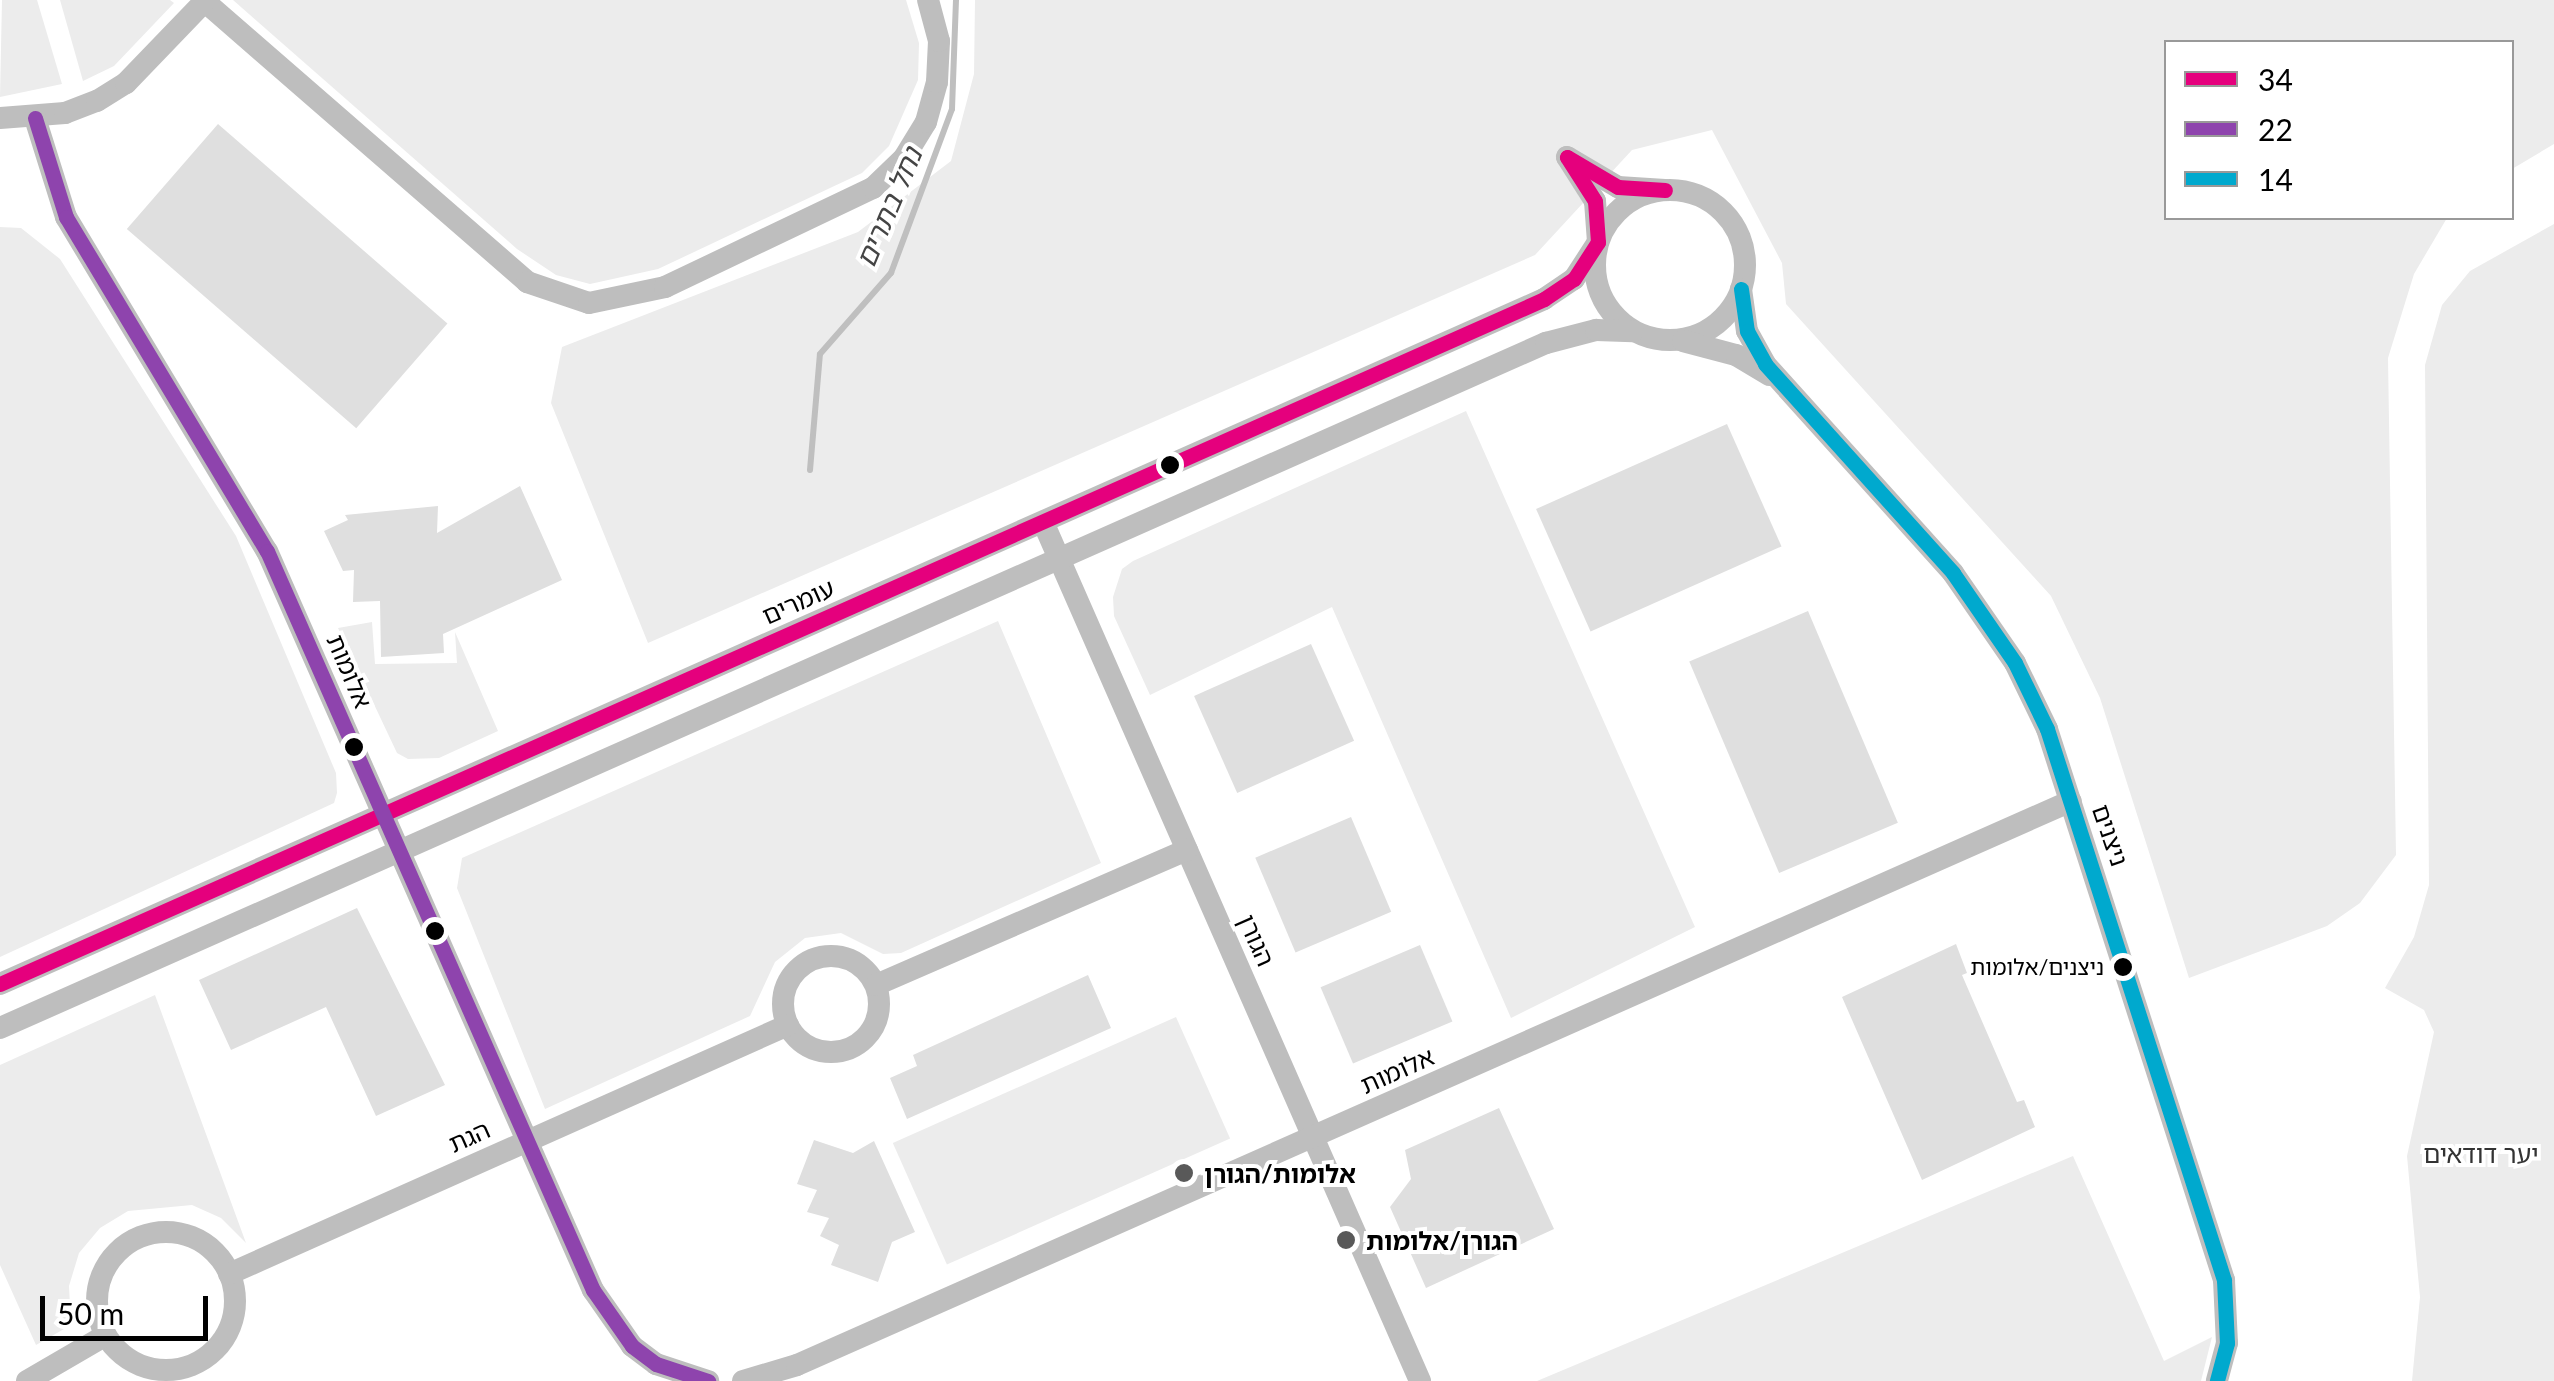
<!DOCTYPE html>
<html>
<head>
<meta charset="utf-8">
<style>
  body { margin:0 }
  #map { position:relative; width:2554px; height:1381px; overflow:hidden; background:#fff; font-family:Lato,"Noto Sans Hebrew",sans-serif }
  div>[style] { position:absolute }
  .green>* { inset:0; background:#ececec; transform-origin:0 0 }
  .stream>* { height:6px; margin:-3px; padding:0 3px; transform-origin:3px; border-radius:3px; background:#bfbfbf }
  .building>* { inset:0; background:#dfdfdf; transform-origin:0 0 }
  .street>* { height:22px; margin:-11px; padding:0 11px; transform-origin:11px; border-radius:11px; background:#bebebe }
  .street>.ring { margin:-11px; padding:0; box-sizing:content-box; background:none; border:22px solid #bebebe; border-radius:50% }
  .bus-1>* { height:15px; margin:-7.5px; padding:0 7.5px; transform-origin:7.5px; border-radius:7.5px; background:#e5007d }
  .bus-2>* { height:15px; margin:-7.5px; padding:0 7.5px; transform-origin:7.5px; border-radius:7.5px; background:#8e44ad }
  .bus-3>* { height:15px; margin:-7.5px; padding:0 7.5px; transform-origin:7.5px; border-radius:7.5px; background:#00a9ce }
  .dots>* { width:28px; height:28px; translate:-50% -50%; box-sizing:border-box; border:5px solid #fff; border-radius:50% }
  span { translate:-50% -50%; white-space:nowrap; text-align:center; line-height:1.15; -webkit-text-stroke:8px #fff; paint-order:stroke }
  .bus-label { font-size:22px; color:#000 }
  .right { translate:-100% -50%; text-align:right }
  .street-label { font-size:25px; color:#000 }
  .park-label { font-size:25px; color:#333 }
  .poi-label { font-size:25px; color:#000; font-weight:700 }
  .left { translate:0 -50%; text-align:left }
  .water-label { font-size:28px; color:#444; font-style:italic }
  .legend { position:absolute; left:2164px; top:40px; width:350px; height:180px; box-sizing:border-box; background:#fff; border:2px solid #999; margin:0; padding:12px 18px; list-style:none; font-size:30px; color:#000 }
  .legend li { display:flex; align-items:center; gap:20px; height:50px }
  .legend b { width:50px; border:2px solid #999 }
  .scale { position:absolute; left:40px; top:1296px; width:168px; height:45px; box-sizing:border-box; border:5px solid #000; border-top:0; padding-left:12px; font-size:30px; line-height:35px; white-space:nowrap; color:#000; -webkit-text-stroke:8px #fff; paint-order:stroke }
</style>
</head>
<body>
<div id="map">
  <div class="green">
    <i style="clip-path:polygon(2px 0,37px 0,62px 84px,0 97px)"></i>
    <i style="clip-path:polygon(60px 0,170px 0,174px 3px,114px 66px,83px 81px)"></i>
    <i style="clip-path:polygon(233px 0,906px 0,919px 43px,918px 80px,889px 146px,862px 173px,658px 269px,590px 284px,556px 275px,517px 249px)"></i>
    <i style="clip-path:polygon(975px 0,2554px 0,2554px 144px,2512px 169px,2512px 42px,2166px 42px,2166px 218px,2447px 218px,2414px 274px,2388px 358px,2396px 855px,2360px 903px,2327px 926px,2189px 978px,2100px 698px,2051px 596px,1786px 304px,1782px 263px,1712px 130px,1632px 150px,1535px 255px,648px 643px,551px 403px,562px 347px,858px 232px,951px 161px,974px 74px)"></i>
    <i style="clip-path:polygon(2554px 224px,2554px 1381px,2412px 1381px,2420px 1297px,2407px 1156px,2434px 1032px,2424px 1010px,2385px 988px,2414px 937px,2429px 885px,2425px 365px,2442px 305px,2470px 271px)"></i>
    <i style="clip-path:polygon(0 227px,21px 228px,60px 259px,236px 536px,336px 773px,337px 793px,334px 803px,0 957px)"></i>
    <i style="clip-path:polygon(1466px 411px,1695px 927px,1511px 1018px,1332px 607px,1150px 695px,1114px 616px,1113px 597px,1122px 569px,1133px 561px)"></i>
    <i style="clip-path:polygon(998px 621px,1101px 863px,901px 953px,883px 954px,841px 933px,805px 938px,775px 962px,750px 1016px,545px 1109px,457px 888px,462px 858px)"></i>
    <i style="clip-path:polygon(372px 622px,375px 664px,457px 663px,455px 632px,498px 731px,439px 758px,408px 759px,397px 753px,338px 628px)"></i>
    <i style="clip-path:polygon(155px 995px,246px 1243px,221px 1218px,192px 1205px,128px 1211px,100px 1228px,79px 1253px,69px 1286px,71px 1325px,36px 1345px,0 1265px,0 1065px)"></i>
    <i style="left:1176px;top:1017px;width:133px;height:310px;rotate:66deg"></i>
    <i style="clip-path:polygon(2073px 1156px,2164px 1361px,2212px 1337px,2201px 1381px,1537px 1381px)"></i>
  </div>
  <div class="stream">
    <i style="left:810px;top:470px;width:116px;rotate:-85.1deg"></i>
    <i style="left:820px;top:354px;width:108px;rotate:-48.8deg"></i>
    <i style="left:891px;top:273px;width:175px;rotate:-69.6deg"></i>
    <i style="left:952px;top:109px;width:109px;rotate:-87.9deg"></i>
  </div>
  <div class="building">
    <i style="left:218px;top:124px;width:304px;height:139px;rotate:41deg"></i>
    <i style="left:1727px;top:424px;width:134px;height:209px;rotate:66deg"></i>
    <i style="clip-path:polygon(520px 486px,562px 580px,443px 634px,444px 653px,381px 657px,380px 601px,353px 602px,354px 570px,343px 571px,324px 531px,348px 520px,345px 515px,438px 506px,437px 533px)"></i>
    <i style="left:1808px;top:611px;width:230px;height:129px;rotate:67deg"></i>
    <i style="left:1311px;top:644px;width:106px;height:128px;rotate:66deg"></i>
    <i style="left:1351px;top:817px;width:103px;height:104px;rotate:67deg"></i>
    <i style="clip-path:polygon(357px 908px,445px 1085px,376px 1116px,326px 1007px,231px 1050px,199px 980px)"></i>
    <i style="clip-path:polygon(1956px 944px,1967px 973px,1962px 975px,2017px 1102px,2024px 1100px,2035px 1127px,1922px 1180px,1842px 997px)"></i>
    <i style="left:1420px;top:945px;width:83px;height:108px;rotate:67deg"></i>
    <i style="clip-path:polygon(1088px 975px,1111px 1028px,907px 1119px,890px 1078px,917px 1066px,913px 1055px)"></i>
    <i style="clip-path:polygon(1499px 1108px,1554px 1229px,1426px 1288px,1390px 1207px,1411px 1179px,1405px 1150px)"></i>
    <i style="clip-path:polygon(814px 1140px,853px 1153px,874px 1141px,915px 1232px,892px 1242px,878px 1282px,831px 1265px,839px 1245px,820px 1236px,829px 1218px,807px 1212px,817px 1190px,797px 1184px)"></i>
  </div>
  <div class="street">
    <i style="left:203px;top:0;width:430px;rotate:41deg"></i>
    <i style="left:527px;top:282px;width:65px;rotate:18.7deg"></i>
    <i style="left:589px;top:303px;width:78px;rotate:-11.9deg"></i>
    <i style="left:665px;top:287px;width:230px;rotate:-25.5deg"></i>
    <i style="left:873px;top:188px;width:43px;rotate:-44.1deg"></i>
    <i style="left:904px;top:158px;width:42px;rotate:-58.6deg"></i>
    <i style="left:926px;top:122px;width:41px;rotate:-74.6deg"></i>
    <i style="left:937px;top:82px;width:41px;rotate:-87.2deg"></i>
    <i style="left:939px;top:41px;width:42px;rotate:-105deg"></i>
    <i style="left:0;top:118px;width:65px;rotate:-4.4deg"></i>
    <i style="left:65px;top:113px;width:34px;rotate:-21deg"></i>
    <i style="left:97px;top:101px;width:34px;rotate:-32deg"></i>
    <i style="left:126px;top:83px;width:114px;rotate:-46.1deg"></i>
    <i style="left:35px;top:118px;width:104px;rotate:72.6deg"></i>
    <i style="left:66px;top:217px;width:390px;rotate:59deg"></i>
    <i style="left:267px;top:551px;width:808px;rotate:66.2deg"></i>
    <i style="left:593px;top:1290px;width:68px;rotate:55.1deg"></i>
    <i style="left:632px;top:1346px;width:30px;rotate:37deg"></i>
    <i style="left:656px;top:1364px;width:55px;rotate:18.1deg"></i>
    <i class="ring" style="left:1595px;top:190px;width:128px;height:128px"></i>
    <i style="left:1741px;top:289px;width:42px;rotate:81.9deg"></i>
    <i style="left:1747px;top:331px;width:38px;rotate:61deg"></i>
    <i style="left:1765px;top:364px;width:281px;rotate:48deg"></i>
    <i style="left:1953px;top:573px;width:109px;rotate:55.4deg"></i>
    <i style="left:2015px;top:663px;width:73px;rotate:64.1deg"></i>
    <i style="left:2047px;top:729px;width:579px;rotate:72.19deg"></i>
    <i style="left:2224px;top:1280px;width:63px;rotate:87.3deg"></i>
    <i style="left:2227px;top:1343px;width:39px;rotate:105deg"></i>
    <i style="left:1683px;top:341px;width:55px;rotate:14.8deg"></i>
    <i style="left:1736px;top:355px;width:39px;rotate:31deg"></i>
    <i style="left:1043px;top:522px;width:938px;rotate:66.3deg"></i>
    <i class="ring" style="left:783px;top:956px;width:74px;height:74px"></i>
    <i style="left:0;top:984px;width:1689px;rotate:-23.92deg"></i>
    <i style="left:1544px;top:299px;width:36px;rotate:-34deg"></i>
    <i style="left:1574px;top:279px;width:44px;rotate:-57deg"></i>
    <i style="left:1598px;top:242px;width:41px;rotate:-94.2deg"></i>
    <i style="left:1595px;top:201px;width:52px;rotate:-122.5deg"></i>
    <i style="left:1567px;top:157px;width:59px;rotate:30.5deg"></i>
    <i style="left:1618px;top:187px;width:47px;rotate:3.7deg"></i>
    <i style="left:876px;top:985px;width:339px;rotate:-23.5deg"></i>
    <i style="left:0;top:1028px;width:1691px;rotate:-23.9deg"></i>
    <i style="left:1546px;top:343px;width:52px;rotate:-14.6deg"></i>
    <i style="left:1596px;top:330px;width:37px;rotate:2deg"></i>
    <i class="ring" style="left:97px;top:1232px;width:116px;height:116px"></i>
    <i style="left:229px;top:1274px;width:612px;rotate:-24.01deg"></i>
    <i style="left:27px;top:1381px;width:91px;rotate:-30.2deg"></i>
    <i style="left:743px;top:1381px;width:56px;rotate:-16.5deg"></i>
    <i style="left:797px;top:1365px;width:1393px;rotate:-23.88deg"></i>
  </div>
  <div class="bus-1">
    <i style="left:0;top:984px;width:1689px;rotate:-23.92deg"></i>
    <i style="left:1544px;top:299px;width:36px;rotate:-34deg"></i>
    <i style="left:1574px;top:279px;width:44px;rotate:-57deg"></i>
    <i style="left:1598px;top:242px;width:41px;rotate:-94.2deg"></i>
    <i style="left:1595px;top:201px;width:52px;rotate:-122.5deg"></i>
    <i style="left:1567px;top:157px;width:59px;rotate:30.5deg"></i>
    <i style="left:1618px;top:187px;width:47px;rotate:3.7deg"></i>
  </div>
  <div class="bus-2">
    <i style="left:35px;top:118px;width:104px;rotate:72.6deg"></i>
    <i style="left:66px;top:217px;width:390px;rotate:59deg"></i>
    <i style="left:267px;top:551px;width:808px;rotate:66.2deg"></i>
    <i style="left:593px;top:1290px;width:68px;rotate:55.1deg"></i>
    <i style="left:632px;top:1346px;width:30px;rotate:37deg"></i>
    <i style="left:656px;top:1364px;width:55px;rotate:18.1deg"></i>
  </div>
  <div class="bus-3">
    <i style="left:1741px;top:289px;width:42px;rotate:81.9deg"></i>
    <i style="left:1747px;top:331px;width:38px;rotate:61deg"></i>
    <i style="left:1765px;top:364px;width:281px;rotate:48deg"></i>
    <i style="left:1953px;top:573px;width:109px;rotate:55.4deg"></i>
    <i style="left:2015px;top:663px;width:73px;rotate:64.1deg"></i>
    <i style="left:2047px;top:729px;width:579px;rotate:72.19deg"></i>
    <i style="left:2224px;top:1280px;width:63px;rotate:87.3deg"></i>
    <i style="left:2227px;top:1343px;width:39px;rotate:105deg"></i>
  </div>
  <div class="dots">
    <i style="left:1170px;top:465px;background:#000"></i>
    <i style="left:354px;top:747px;background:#000"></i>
    <i style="left:435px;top:931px;background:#000"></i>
    <i style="left:2123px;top:967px;background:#000"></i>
    <i style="left:1184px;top:1173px;background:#595959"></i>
    <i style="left:1346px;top:1240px;background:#595959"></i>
  </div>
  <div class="bus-label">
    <span class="right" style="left:2104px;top:967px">ניצנים/אלומות</span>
  </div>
  <div class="street-label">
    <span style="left:798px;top:601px;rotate:-24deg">עומרים</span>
    <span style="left:350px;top:671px;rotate:67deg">אלומות</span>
    <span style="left:2111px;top:835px;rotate:71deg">ניצנים</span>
    <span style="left:1257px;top:940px;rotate:66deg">הגורן</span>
    <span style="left:1397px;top:1070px;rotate:-24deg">אלומות</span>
    <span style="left:469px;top:1136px;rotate:-24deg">הגת</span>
  </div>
  <div class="park-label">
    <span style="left:2481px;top:1153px">יער דודאים</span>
  </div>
  <div class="poi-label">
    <span class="left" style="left:1204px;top:1173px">אלומות/הגורן</span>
    <span class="left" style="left:1366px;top:1240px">הגורן/אלומות</span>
  </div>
  <div class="water-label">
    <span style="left:888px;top:207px;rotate:-67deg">נחל בתרים</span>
  </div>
  <ul class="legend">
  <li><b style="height:12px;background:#e5007d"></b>34</li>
  <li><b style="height:12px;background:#8e44ad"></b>22</li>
  <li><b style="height:12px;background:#00a9ce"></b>14</li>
  </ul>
  <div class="scale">50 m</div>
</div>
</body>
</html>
